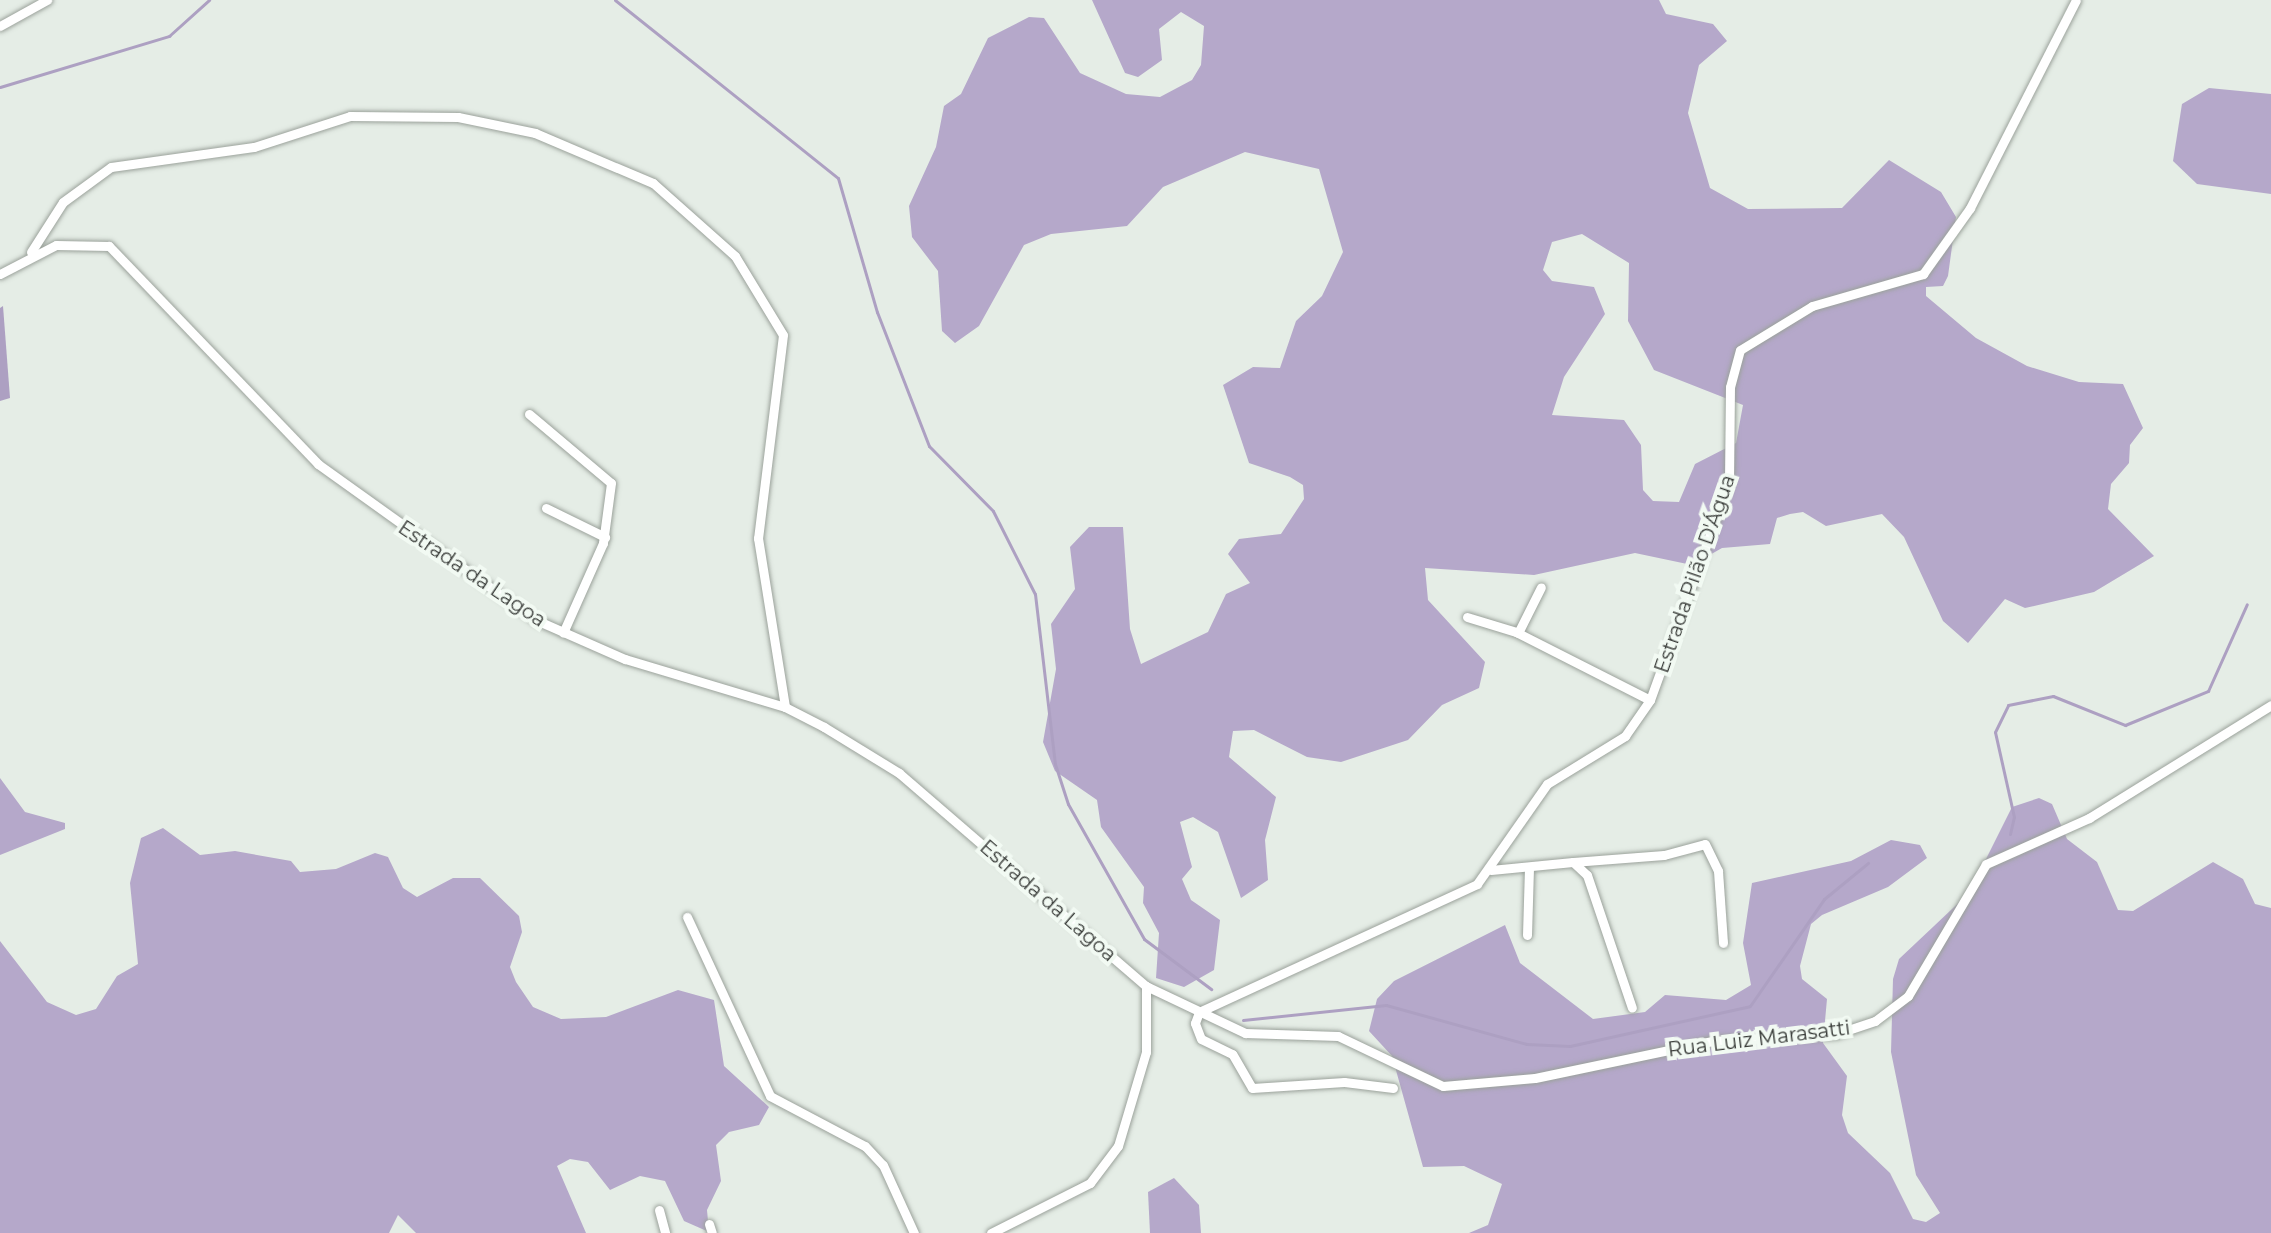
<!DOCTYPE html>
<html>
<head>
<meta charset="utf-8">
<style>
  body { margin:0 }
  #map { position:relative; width:2271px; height:1233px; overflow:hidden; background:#e5ede6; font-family:Montserrat,sans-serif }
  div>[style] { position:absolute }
  .forest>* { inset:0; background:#b5a8ca }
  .water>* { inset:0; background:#ada0c2 }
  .stream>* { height:3px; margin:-1.5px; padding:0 1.5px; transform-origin:1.5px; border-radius:1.5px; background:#ada0c2 }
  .roads { filter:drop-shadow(0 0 2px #9ba29b) drop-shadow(0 0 2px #9ba29b) }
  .minor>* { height:9px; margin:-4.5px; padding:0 4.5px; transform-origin:4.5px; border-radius:4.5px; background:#fff }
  span { translate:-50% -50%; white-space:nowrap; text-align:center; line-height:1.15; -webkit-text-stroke:8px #f2faf3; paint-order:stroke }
  .street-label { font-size:20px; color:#383b38 }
</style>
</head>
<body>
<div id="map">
  <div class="forest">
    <i style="clip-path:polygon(evenodd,1092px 0,1659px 0,1666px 14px,1713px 24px,1727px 41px,1699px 65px,1688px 113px,1710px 188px,1748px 209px,1842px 208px,1889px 160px,1941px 192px,1956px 217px,1948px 276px,1943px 286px,1926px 287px,1926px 296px,1976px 338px,2027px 366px,2079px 382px,2123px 384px,2143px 428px,2130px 445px,2129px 463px,2111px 484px,2108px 509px,2154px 556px,2094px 592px,2025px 608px,2005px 599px,1968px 643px,1943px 621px,1904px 537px,1882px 514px,1826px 526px,1803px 512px,1790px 514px,1777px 518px,1770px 544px,1722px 548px,1692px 565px,1635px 553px,1534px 575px,1425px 568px,1428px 600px,1485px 662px,1479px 688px,1442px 705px,1408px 740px,1341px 762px,1307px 757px,1254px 730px,1233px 731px,1229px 757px,1276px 797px,1265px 840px,1268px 880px,1241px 898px,1218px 832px,1193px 817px,1180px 822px,1192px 867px,1182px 879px,1191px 900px,1220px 920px,1214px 970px,1184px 987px,1156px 978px,1159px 933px,1143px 903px,1144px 887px,1101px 827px,1097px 800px,1055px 771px,1043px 742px,1056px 669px,1051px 624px,1075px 589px,1070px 547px,1089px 527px,1123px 527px,1130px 629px,1141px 664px,1208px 632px,1226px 594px,1250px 583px,1228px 554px,1239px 539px,1281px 534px,1304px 499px,1303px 485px,1290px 477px,1249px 463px,1223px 385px,1253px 367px,1280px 368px,1296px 321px,1322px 296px,1343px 252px,1319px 169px,1245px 152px,1163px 187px,1127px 226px,1051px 234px,1024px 245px,979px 326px,955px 343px,942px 331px,938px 271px,912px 237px,909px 206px,936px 147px,944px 106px,961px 94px,988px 38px,1029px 17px,1044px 18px,1080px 73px,1126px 94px,1160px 97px,1192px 80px,1201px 65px,1204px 26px,1181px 12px,1159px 29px,1162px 60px,1138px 77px,1125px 73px,1092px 0,1582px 234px,1629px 263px,1628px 321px,1654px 370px,1743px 405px,1736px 443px,1695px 464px,1679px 502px,1653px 501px,1643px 490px,1641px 445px,1624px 420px,1552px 415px,1564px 377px,1605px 314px,1594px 287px,1552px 281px,1543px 270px,1552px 242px,1582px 234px)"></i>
    <i style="clip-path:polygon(2209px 88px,2271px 94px,2271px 194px,2197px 184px,2173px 161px,2182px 104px)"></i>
    <i style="clip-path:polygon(0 778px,25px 812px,65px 823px,65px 829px,0 855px)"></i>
    <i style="clip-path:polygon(2039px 798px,2052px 804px,2067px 839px,2097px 862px,2118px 910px,2133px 911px,2213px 862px,2243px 879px,2255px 904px,2271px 908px,2271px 1233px,1469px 1233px,1488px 1225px,1502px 1184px,1464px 1166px,1423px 1167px,1392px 1056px,1369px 1031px,1377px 999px,1394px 981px,1505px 925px,1520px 963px,1593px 1019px,1645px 1012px,1665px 995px,1726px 1000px,1751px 985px,1743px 943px,1752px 883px,1851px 861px,1891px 840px,1920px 845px,1927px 858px,1888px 887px,1822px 915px,1811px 924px,1800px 966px,1802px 979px,1827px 999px,1823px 1043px,1847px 1076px,1842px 1115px,1848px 1133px,1890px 1173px,1913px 1219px,1926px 1222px,1940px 1213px,1916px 1175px,1891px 1052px,1893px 979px,1899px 959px,1969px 893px,2012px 807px)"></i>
    <i style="clip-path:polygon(163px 828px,200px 855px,235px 851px,291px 861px,300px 872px,336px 869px,375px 853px,388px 857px,403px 888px,417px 897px,453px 878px,480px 878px,519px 916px,522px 932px,510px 967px,516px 982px,533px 1007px,561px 1019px,606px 1017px,678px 990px,714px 1000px,724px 1066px,769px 1107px,759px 1125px,729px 1132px,716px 1145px,721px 1181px,707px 1210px,709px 1232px,684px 1221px,665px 1181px,640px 1176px,610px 1190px,588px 1162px,570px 1159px,557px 1166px,586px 1233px,416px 1233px,398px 1215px,389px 1233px,0 1233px,0 941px,47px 1002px,76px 1015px,96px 1009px,117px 976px,138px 964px,130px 883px,141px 838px)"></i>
    <i style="clip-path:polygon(1174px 1178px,1199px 1205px,1201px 1233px,1150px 1233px,1148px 1192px)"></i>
  </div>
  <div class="water">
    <i style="clip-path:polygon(3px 306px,10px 398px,0 401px,0 308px)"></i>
  </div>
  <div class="stream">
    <i style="left:615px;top:0;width:285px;rotate:38.6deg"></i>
    <i style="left:838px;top:178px;width:140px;rotate:73.8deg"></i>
    <i style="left:877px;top:312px;width:144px;rotate:68.8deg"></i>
    <i style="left:929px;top:446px;width:91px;rotate:45.4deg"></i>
    <i style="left:993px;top:511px;width:93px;rotate:63.2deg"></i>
    <i style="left:1035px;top:594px;width:171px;rotate:83.3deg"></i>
    <i style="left:1055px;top:764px;width:42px;rotate:72deg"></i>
    <i style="left:1068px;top:804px;width:155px;rotate:60.6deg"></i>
    <i style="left:1144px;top:939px;width:84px;rotate:36.7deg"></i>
    <i style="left:0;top:87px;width:177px;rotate:-16.8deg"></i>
    <i style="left:169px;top:36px;width:54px;rotate:-42deg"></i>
    <i style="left:2010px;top:834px;width:17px;rotate:-77deg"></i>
    <i style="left:2014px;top:817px;width:87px;rotate:-102.6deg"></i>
    <i style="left:1995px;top:732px;width:30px;rotate:-64deg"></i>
    <i style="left:2008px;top:705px;width:46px;rotate:-11.3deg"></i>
    <i style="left:2053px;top:696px;width:78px;rotate:21.9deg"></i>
    <i style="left:2125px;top:725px;width:90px;rotate:-22.3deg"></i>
    <i style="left:2208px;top:691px;width:95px;rotate:-65.9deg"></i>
    <i style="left:1243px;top:1020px;width:144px;rotate:-6deg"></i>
    <i style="left:1386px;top:1005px;width:146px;rotate:15.5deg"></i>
    <i style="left:1527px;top:1044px;width:43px;rotate:2.7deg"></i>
    <i style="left:1570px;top:1046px;width:184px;rotate:-12.5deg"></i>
    <i style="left:1750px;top:1006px;width:130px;rotate:-55.3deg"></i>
    <i style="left:1824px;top:899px;width:57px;rotate:-39.3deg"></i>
  </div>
  <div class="roads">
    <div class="minor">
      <i style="left:0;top:26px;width:54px;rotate:-29deg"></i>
      <i style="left:31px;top:252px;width:59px;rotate:-57.4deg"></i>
      <i style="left:63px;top:202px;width:59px;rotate:-36.1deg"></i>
      <i style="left:111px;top:167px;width:144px;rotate:-8deg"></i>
      <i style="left:254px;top:147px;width:101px;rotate:-17.9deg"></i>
      <i style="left:350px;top:116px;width:108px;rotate:0.5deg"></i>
      <i style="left:458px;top:117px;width:79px;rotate:11.7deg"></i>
      <i style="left:535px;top:133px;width:128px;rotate:23deg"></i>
      <i style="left:653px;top:183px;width:110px;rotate:41.7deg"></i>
      <i style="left:735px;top:256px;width:92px;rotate:58.7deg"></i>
      <i style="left:783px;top:335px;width:205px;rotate:97deg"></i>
      <i style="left:758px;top:538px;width:171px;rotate:80.9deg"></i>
      <i style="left:0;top:274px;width:63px;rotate:-27.4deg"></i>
      <i style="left:56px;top:245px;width:53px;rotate:1.1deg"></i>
      <i style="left:109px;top:246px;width:302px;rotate:46.2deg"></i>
      <i style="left:318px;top:464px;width:268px;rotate:35.6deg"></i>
      <i style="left:536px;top:620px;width:97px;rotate:23.7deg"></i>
      <i style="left:625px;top:659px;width:167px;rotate:16.7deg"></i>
      <i style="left:785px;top:707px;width:44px;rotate:27.1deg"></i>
      <i style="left:824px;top:727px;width:88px;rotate:31.5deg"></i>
      <i style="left:899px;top:773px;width:326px;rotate:40.8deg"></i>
      <i style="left:1146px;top:986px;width:110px;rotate:25.4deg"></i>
      <i style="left:1245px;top:1033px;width:93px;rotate:1.8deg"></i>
      <i style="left:1338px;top:1036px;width:116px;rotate:25.5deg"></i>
      <i style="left:1443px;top:1086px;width:92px;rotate:-5deg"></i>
      <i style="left:1535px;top:1078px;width:181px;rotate:-11.8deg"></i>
      <i style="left:1712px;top:1041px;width:124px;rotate:-3.2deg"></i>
      <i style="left:1836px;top:1034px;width:41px;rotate:-18.4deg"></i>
      <i style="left:1875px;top:1021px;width:41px;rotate:-37.1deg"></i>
      <i style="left:1908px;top:996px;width:153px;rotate:-59.4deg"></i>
      <i style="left:1986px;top:864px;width:113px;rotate:-24.1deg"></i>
      <i style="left:2089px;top:818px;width:214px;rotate:-31.8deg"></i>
      <i style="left:529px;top:414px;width:107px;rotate:40.1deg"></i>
      <i style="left:611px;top:483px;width:61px;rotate:97.6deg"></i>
      <i style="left:603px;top:543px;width:98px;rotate:114deg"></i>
      <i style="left:546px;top:508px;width:66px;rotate:26.2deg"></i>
      <i style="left:1467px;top:617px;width:51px;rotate:17deg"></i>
      <i style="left:1516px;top:632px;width:150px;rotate:26.9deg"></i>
      <i style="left:1518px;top:633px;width:51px;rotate:-63.4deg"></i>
      <i style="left:1573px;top:862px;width:91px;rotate:-4.4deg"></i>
      <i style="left:1664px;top:855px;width:42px;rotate:-15deg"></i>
      <i style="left:1705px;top:844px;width:30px;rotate:64deg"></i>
      <i style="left:1718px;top:871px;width:72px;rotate:86deg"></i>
      <i style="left:1491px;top:870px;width:82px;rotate:-5.6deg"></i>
      <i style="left:1573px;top:862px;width:19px;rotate:43deg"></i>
      <i style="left:1587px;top:875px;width:140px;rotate:71.3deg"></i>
      <i style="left:687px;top:917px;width:197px;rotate:65.1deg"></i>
      <i style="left:770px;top:1096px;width:107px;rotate:27.8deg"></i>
      <i style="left:865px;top:1146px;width:26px;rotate:47deg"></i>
      <i style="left:883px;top:1165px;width:75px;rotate:65.5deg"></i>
      <i style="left:1527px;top:935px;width:67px;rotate:-88.3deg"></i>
      <i style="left:1393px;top:1088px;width:49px;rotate:-173deg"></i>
      <i style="left:1344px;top:1082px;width:92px;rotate:176.3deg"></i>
      <i style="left:1252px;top:1088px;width:39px;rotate:-120deg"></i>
      <i style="left:1232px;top:1054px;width:34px;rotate:-154deg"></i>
      <i style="left:1201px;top:1039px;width:17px;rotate:-111deg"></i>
      <i style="left:1195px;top:1023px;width:12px;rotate:-70deg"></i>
      <i style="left:1199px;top:1012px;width:306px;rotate:-24.7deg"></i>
      <i style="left:1477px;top:884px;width:122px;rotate:-55deg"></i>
      <i style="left:1547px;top:784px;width:92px;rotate:-31.6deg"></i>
      <i style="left:1625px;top:736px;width:44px;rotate:-55.2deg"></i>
      <i style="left:1650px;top:700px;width:232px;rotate:-70.1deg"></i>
      <i style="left:1729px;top:482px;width:95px;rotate:-89.4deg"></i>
      <i style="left:1730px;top:387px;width:38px;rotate:-75deg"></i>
      <i style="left:1740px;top:350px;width:84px;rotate:-31.4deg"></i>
      <i style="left:1812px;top:306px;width:116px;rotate:-16.1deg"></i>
      <i style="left:1923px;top:274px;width:81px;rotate:-54.5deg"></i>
      <i style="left:1970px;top:208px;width:233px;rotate:-63deg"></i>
      <i style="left:659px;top:1210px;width:24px;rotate:75deg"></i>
      <i style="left:709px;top:1224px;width:9px;rotate:72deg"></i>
      <i style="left:991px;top:1233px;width:111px;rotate:-26.8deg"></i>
      <i style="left:1090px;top:1183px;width:46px;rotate:-52.9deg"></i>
      <i style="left:1118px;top:1146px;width:98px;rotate:-73.4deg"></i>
      <i style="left:1146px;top:1052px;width:66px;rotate:-90deg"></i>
    </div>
  </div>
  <div class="street-label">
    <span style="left:472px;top:574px;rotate:34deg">Estrada da Lagoa</span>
    <span style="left:1695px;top:574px;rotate:-71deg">Estrada Pilão D'Água</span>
    <span style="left:1048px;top:901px;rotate:41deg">Estrada da Lagoa</span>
    <span style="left:1759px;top:1039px;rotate:-7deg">Rua Luiz Marasatti</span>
  </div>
</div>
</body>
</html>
